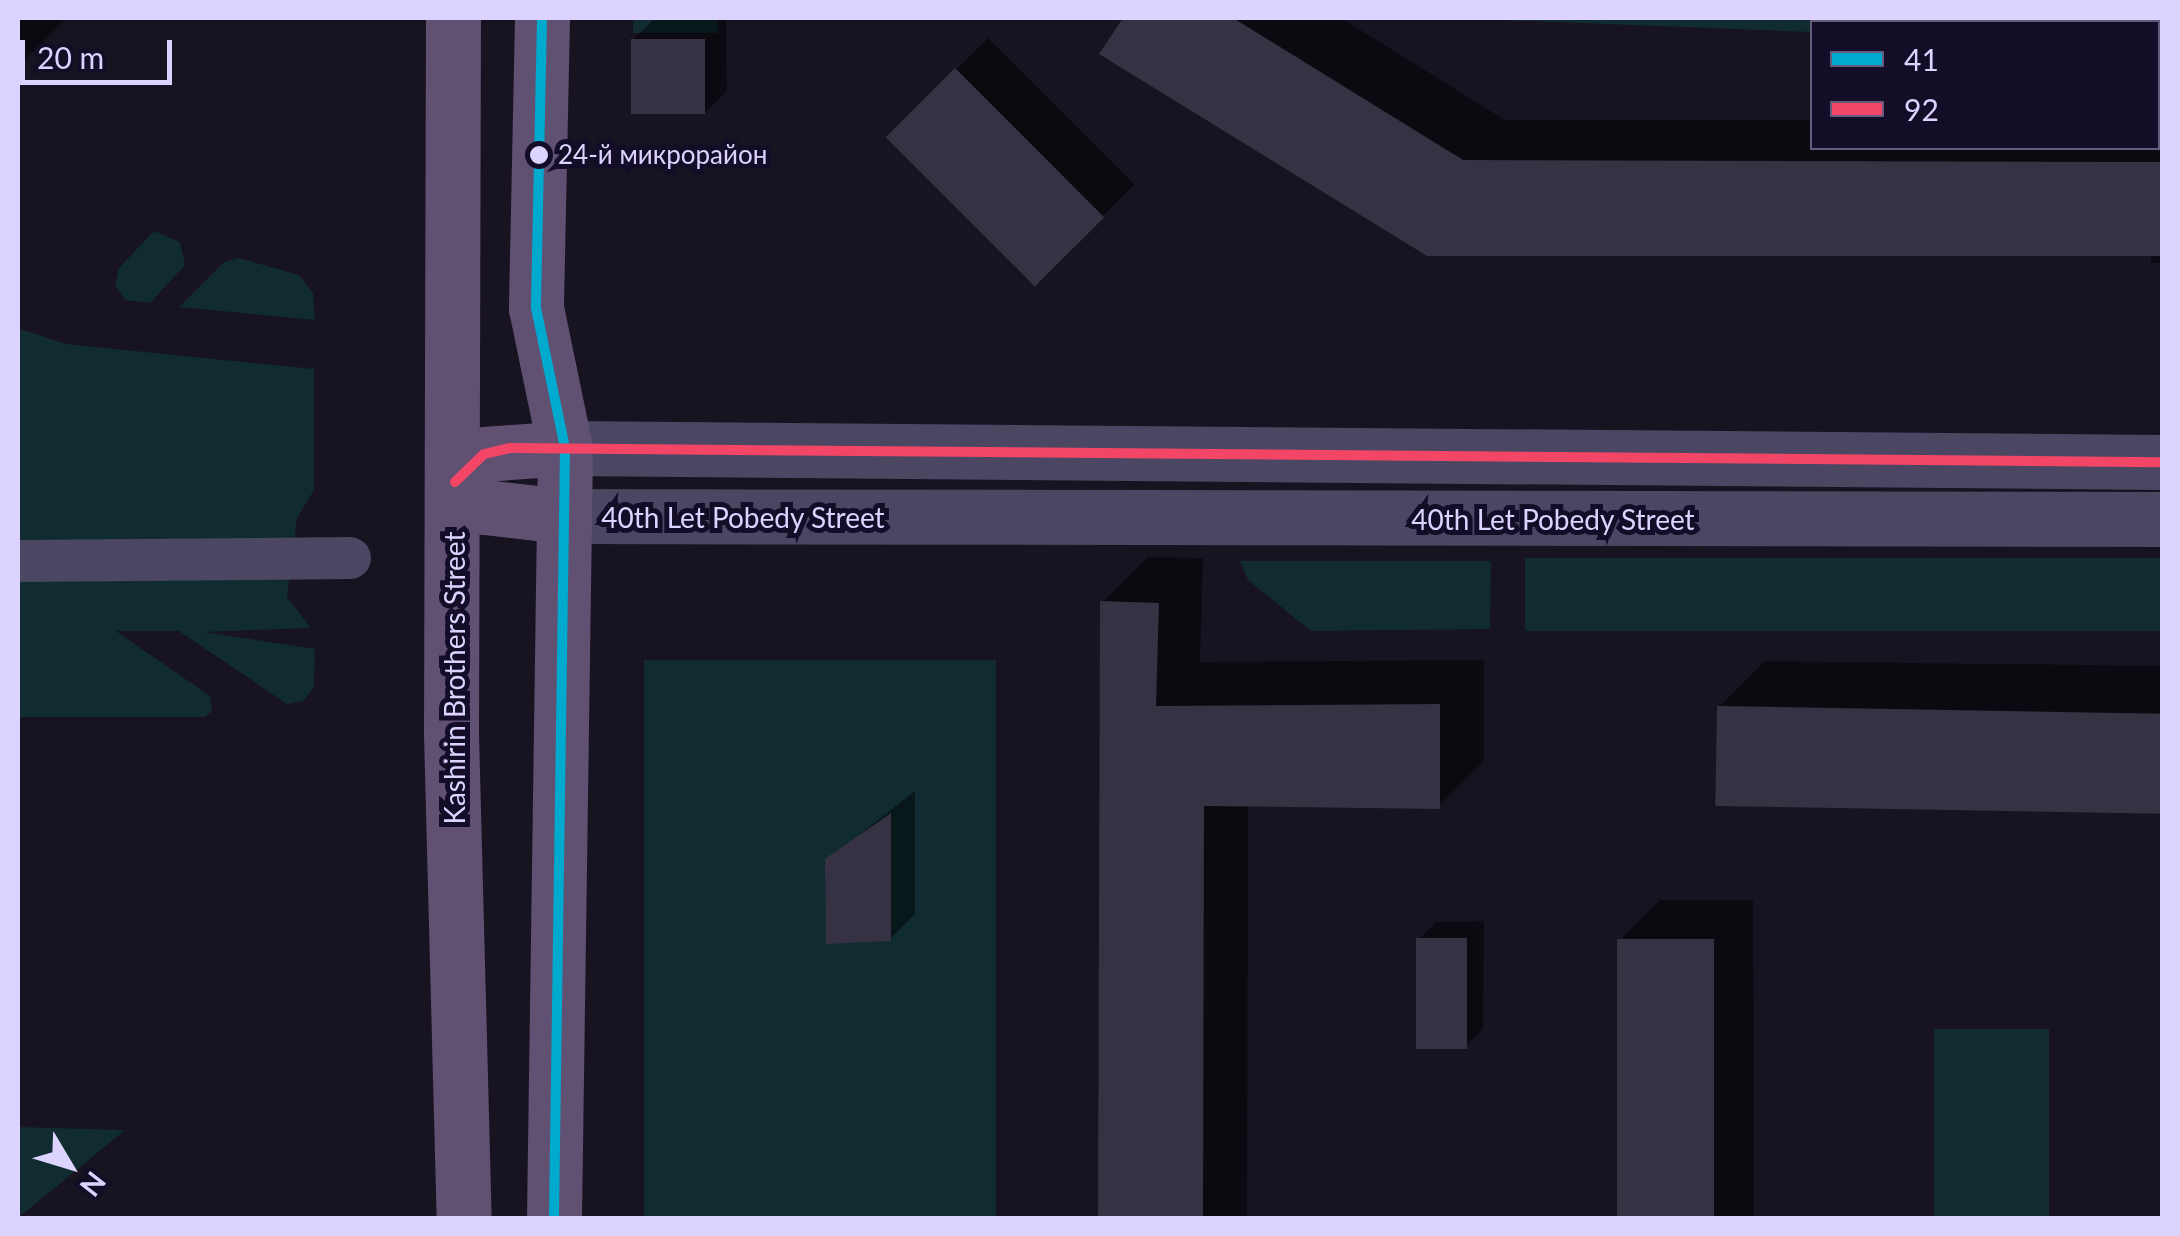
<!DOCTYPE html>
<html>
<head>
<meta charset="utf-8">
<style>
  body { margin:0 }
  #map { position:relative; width:2180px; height:1236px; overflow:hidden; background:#171321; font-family:Lato,sans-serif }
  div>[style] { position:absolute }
  .green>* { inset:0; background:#102c30; transform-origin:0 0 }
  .shadow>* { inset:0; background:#0007; transform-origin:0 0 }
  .building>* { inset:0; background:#363143; transform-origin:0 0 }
  .pedestrian>* { height:42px; margin:-21px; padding:0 21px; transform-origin:21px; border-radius:21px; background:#4b4762 }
  .tertiary>* { height:55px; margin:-27.5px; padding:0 27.5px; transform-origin:27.5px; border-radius:27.5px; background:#4b4762 }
  .primary>* { height:55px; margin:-27.5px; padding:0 27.5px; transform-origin:27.5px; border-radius:27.5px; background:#605173 }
  .bus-1>* { height:10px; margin:-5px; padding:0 5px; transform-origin:5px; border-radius:5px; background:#00a9ce }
  .bus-2>* { height:10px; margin:-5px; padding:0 5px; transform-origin:5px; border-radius:5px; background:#f34667 }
  .dots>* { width:28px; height:28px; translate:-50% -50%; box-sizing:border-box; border:5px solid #140d27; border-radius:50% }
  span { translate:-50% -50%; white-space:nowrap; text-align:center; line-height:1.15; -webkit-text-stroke:10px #140d27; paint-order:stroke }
  .bus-label { font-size:26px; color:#dcd3ff }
  .left { translate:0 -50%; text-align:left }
  .street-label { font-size:28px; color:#dcd3ff }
  .frame { position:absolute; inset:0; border:20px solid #dcd3ff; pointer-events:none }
  .legend { position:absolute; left:1810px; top:20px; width:350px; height:130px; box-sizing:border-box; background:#140d27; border:2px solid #645c7d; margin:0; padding:12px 18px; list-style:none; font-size:30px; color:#dcd3ff }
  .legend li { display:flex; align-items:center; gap:20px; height:50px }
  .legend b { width:50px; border:2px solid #645c7d }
  .north { position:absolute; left:20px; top:1116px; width:100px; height:100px; -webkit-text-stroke:8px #140d27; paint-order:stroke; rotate:128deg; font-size:28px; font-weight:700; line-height:40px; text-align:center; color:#dcd3ff }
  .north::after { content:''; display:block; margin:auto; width:35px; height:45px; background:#dcd3ff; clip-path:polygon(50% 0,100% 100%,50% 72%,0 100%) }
  .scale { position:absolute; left:20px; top:40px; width:152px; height:45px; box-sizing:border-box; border:5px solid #dcd3ff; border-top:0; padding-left:12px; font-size:30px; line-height:35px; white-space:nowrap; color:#dcd3ff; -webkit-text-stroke:8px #140d27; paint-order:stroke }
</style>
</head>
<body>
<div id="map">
  <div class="green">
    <i style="left:633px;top:18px;width:85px;height:15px"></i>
    <i style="clip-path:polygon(1450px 18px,1824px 18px,1812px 22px,1812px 32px)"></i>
    <i style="clip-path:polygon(154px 231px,180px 242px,185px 265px,150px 303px,125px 300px,115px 285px,119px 268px)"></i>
    <i style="clip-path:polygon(239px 258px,299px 275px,313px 293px,315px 320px,179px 307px,224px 262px)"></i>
    <i style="clip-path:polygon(18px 328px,66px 344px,314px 369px,314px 490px,297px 518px,287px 597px,311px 628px,203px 632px,315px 649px,314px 687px,303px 701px,287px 704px,179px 631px,116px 631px,210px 696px,212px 711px,205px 717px,18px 717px)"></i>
    <i style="left:2162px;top:558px;width:73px;height:637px;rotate:90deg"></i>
    <i style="clip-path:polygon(1240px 561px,1491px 561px,1490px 629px,1311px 631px,1248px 580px)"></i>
    <i style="left:644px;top:660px;width:352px;height:558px"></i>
    <i style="left:2049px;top:1029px;width:189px;height:115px;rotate:90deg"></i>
    <i style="clip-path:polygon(18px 1127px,125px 1130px,18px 1218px)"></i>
  </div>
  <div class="shadow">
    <i style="clip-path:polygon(18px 18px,67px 18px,18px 67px)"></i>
    <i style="clip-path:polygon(655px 18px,726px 18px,727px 91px,705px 113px,633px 40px)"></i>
    <i style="clip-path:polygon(1126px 18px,1341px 18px,1505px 120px,1812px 120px,1812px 148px,2158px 148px,2162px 121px,2162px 263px,2151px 263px,2151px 253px,1428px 253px,1102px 53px)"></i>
    <i style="clip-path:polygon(1896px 18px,2000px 18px,1968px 22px)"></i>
    <i style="left:988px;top:38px;width:207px;height:140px;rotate:45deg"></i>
    <i style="clip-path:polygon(1148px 557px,1203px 558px,1200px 662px,1484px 660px,1484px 761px,1439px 806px,1248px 804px,1247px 1218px,1101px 1218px,1103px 602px)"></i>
    <i style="clip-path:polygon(1765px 661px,2162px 666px,2162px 809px,1718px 804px,1719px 707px)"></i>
    <i style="clip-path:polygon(915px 791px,915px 914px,890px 939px,827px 860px)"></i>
    <i style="clip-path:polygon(1660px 900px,1753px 900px,1754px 1218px,1620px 1218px,1620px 940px)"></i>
    <i style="clip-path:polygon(1484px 921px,1483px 1029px,1466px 1046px,1419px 939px,1436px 922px)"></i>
  </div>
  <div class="building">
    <i style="clip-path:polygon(1123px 18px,1233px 18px,1463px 160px,2162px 162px,2162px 256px,1427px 256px,1099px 54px)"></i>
    <i style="left:631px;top:39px;width:74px;height:75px"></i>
    <i style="left:955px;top:68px;width:211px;height:98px;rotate:45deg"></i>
    <i style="clip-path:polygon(1100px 601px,1159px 603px,1156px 706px,1440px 704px,1440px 809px,1204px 806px,1203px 1218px,1098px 1218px)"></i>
    <i style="left:1717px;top:706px;width:445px;height:100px;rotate:1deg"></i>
    <i style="clip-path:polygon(891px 813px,891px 941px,826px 944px,825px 859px)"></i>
    <i style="left:1416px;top:938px;width:51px;height:111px"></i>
    <i style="left:1617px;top:939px;width:97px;height:279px"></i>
  </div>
  <div class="pedestrian">
    <i style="left:18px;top:561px;width:332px;rotate:-0.5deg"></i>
  </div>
  <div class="tertiary">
    <i style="left:565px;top:448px;width:1597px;rotate:0.5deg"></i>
    <i style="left:563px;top:516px;width:1599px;rotate:0.11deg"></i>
  </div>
  <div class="primary">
    <i style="left:453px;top:18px;width:716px;rotate:90.16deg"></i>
    <i style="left:451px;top:734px;width:484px;rotate:88.5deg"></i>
    <i style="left:542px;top:18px;width:290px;rotate:91.2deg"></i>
    <i style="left:536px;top:308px;width:143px;rotate:78.3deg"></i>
    <i style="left:565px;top:448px;width:770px;rotate:90.82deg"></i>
    <i style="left:455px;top:482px;width:40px;rotate:-44deg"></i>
    <i style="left:484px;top:454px;width:81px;rotate:-4.2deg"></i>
    <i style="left:455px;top:482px;width:39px;rotate:40deg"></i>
    <i style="left:485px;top:507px;width:79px;rotate:6.6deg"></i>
  </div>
  <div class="bus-1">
    <i style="left:542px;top:18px;width:290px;rotate:91.2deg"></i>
    <i style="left:536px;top:308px;width:143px;rotate:78.3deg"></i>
    <i style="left:565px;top:448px;width:770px;rotate:90.82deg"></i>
  </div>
  <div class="bus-2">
    <i style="left:455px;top:482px;width:40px;rotate:-44deg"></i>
    <i style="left:484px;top:454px;width:27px;rotate:-13deg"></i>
    <i style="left:510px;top:448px;width:1652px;rotate:0.49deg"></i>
  </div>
  <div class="dots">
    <i style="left:539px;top:155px;background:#dcd3ff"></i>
  </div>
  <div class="bus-label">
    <span class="left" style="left:558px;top:155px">24-й микрорайон</span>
  </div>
  <div class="street-label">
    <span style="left:743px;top:517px">40th Let Pobedy Street</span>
    <span style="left:1553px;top:519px">40th Let Pobedy Street</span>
    <span style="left:454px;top:678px;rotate:-90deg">Kashirin Brothers Street</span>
  </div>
  <div class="frame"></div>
  <ul class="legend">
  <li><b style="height:12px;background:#00a9ce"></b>41</li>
  <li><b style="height:12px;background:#f34667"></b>92</li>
  </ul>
  <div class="north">N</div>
  <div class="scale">20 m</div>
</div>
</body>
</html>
